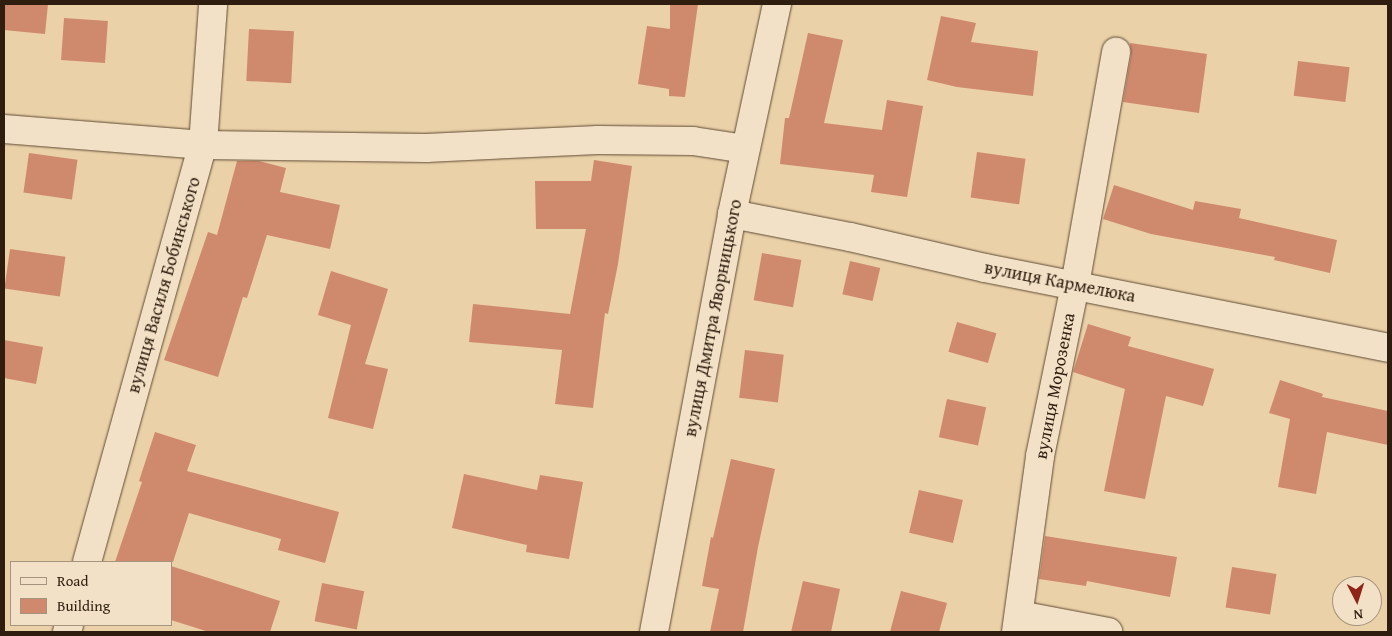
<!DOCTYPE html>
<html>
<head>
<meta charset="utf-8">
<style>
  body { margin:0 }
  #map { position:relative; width:1392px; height:636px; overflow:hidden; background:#ebd1a8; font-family:"Gentium Book Plus",serif }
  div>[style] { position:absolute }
  .building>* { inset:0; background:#cf896d; transform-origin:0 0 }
  .roads { filter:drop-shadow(0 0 1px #5e4b35) drop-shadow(0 0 1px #5e4b35) }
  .minor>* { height:28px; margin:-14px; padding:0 14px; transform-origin:14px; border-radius:14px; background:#f2e1c6 }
  .tertiary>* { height:28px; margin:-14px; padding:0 14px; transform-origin:14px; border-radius:14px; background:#f2e1c6 }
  span { translate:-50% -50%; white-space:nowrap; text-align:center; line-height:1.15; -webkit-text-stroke:4px #f2e1c6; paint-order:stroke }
  .street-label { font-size:18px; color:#2f1e0f }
  .frame { position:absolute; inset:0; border:5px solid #2f1e0f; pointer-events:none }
  .legend { position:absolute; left:10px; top:561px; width:162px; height:65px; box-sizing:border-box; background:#f2e1c6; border:1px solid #a4937d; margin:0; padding:6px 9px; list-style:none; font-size:15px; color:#2f1e0f }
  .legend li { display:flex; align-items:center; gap:10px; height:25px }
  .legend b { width:25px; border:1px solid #a4937d }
  .north { position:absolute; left:1332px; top:576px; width:50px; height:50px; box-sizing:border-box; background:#f2e1c6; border:1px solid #a4937d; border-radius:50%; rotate:175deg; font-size:14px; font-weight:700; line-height:20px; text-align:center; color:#2f1e0f }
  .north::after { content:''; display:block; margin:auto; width:18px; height:22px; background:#8f2418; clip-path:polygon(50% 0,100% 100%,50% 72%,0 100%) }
</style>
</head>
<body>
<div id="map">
  <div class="building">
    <i style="clip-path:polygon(4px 4px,48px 4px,45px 34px,4px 30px)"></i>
    <i style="clip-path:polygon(670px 4px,698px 4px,685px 97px,669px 96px,669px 89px,638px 84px,647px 26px,670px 29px)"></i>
    <i style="clip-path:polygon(941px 16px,976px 23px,971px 42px,1038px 51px,1033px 96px,957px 87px,927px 80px)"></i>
    <i style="left:64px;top:18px;width:44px;height:42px;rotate:4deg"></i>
    <i style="left:249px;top:29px;width:45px;height:52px;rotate:3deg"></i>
    <i style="clip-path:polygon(808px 33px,843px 40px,824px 123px,882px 130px,887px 100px,923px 106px,907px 197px,871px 192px,874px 175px,780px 164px,785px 118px,789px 118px)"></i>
    <i style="clip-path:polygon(1130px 43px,1207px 54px,1199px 113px,1123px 102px,1131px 55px)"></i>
    <i style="left:1298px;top:61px;width:52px;height:35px;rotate:7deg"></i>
    <i style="left:977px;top:152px;width:49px;height:46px;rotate:8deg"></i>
    <i style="left:29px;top:153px;width:49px;height:40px;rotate:8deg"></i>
    <i style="clip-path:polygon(594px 160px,632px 166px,618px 264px,608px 314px,605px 313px,593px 408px,555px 404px,562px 350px,469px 342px,473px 304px,570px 314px,586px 229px,536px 229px,535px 181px,591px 181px)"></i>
    <i style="clip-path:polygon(237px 161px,259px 161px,286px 168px,280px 192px,340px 205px,330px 249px,267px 235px,247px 298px,243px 297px,218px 377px,164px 360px,208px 232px,217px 235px)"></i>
    <i style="clip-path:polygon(1114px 185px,1193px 210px,1195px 201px,1241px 209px,1239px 218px,1337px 240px,1330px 273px,1274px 260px,1275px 257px,1151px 234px,1103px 219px)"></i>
    <i style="left:10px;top:249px;width:56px;height:40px;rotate:8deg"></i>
    <i style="left:762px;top:253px;width:40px;height:48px;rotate:10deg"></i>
    <i style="left:850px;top:261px;width:31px;height:34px;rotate:13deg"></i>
    <i style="clip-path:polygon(331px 271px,388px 289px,365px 364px,388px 369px,373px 429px,328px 418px,351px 325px,318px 315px)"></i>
    <i style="left:957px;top:322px;width:41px;height:31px;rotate:16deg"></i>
    <i style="clip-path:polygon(1088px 324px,1131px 337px,1128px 346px,1214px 369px,1203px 406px,1166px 396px,1145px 499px,1104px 491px,1125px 389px,1073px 372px)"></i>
    <i style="clip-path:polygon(4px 340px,43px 347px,36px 384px,4px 378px)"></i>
    <i style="left:745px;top:350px;width:39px;height:48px;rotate:7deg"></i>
    <i style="clip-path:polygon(1280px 380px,1323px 394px,1322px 397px,1388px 411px,1388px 445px,1327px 432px,1316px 494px,1278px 487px,1290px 419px,1269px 413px)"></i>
    <i style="left:947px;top:399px;width:40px;height:39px;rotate:12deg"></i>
    <i style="clip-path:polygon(155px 432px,196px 445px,187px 471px,339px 512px,325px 563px,278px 550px,281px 539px,189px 513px,173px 562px,115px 562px,142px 482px,139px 481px)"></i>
    <i style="clip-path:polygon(731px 459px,775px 469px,758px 547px,743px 632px,710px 632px,719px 589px,702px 586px,711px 537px,713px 538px)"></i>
    <i style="clip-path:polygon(464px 474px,537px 490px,540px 475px,583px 482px,569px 559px,526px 552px,527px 545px,452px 528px)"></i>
    <i style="left:919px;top:490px;width:45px;height:44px;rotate:13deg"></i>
    <i style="clip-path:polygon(1045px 536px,1177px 557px,1170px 597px,1087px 581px,1086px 586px,1039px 579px)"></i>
    <i style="clip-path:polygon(171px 566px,280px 601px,270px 632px,209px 632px,171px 620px)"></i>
    <i style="left:1232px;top:567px;width:45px;height:41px;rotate:9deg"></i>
    <i style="clip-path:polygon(803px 581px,840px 589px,831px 632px,791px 632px)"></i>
    <i style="left:322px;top:583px;width:43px;height:39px;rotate:11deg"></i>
    <i style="clip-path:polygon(901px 591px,947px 603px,939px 632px,890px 632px)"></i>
  </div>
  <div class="roads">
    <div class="minor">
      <i style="left:4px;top:129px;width:200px;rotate:4.6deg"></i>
      <i style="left:203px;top:145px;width:223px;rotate:0.8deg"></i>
      <i style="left:426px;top:148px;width:172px;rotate:-2.7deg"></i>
      <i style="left:598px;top:140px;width:95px;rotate:0.6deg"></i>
      <i style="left:693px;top:141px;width:53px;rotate:8.7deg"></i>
      <i style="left:732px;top:214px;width:120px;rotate:11deg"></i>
      <i style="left:850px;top:237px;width:139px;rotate:12.9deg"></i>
      <i style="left:985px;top:268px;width:411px;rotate:11.2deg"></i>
      <i style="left:87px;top:562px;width:433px;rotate:-74.5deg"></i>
      <i style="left:203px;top:145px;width:141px;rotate:-85.9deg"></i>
      <i style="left:1019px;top:615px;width:91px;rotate:10.8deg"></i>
      <i style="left:67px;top:632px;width:7px;rotate:-74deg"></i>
      <i style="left:1016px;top:632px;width:178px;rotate:-82.2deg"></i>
      <i style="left:1040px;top:456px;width:175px;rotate:-78.4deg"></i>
      <i style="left:1075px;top:285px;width:237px;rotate:-80deg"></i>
    </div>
    <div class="tertiary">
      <i style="left:654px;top:632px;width:425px;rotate:-79.4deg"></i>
      <i style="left:732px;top:214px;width:215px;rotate:-77.9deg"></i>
    </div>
  </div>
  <div class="street-label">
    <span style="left:1060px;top:282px;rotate:11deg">вулиця Кармелюка</span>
    <span style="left:164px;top:285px;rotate:-74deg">вулиця Василя Бобинського</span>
    <span style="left:713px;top:318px;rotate:-79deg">вулиця Дмитра Яворницького</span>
    <span style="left:1055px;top:386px;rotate:-79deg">вулиця Морозенка</span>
  </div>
  <div class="frame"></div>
  <ul class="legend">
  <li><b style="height:6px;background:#f2e1c6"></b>Road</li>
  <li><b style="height:14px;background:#cf896d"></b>Building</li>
  </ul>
  <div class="north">N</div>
</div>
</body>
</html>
